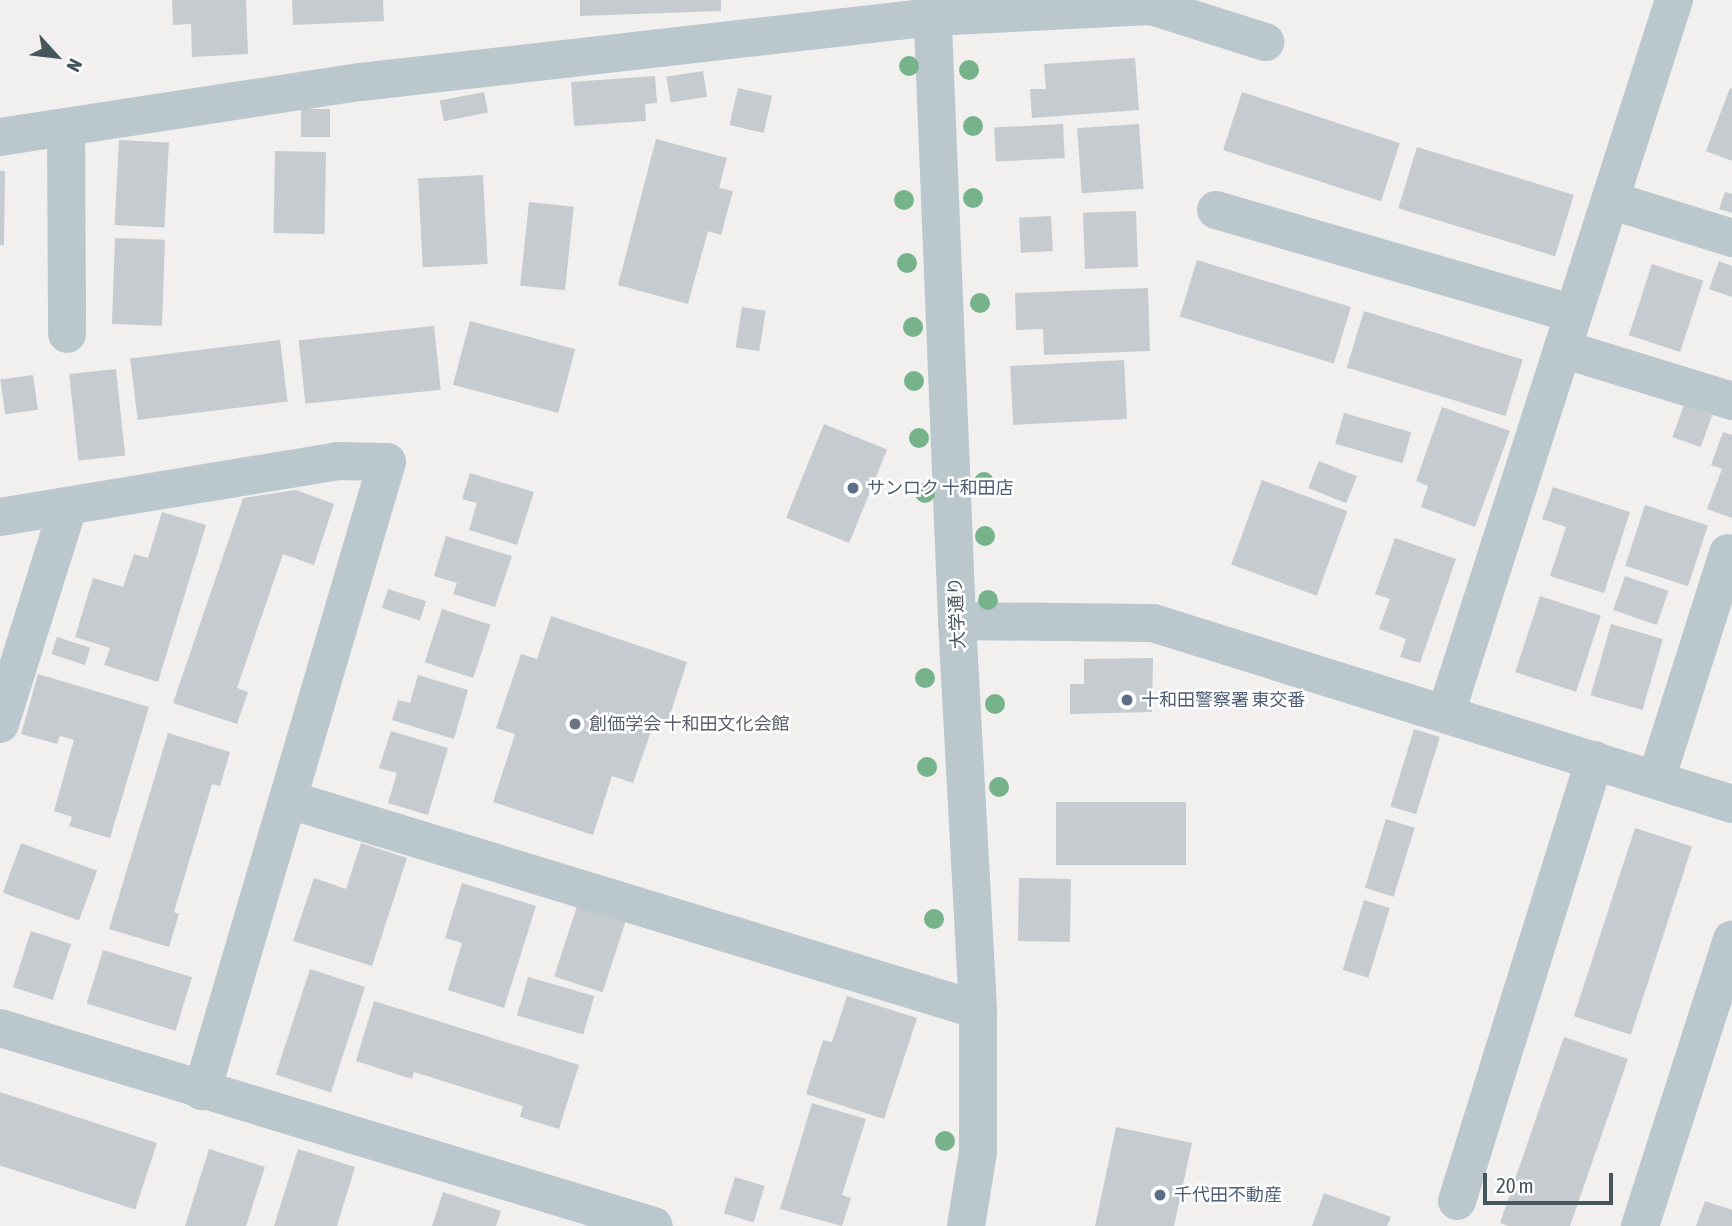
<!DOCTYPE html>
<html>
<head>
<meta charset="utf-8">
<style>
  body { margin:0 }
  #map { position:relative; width:1732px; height:1226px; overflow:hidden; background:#f2efef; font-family:"Asap Condensed","Noto Sans JP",sans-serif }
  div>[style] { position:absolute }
  .building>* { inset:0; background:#c6cbcf; transform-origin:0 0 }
  .minor>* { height:38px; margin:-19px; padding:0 19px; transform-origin:19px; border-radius:19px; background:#bac7cc }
  .trees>* { width:20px; height:20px; margin:-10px; border-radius:50%; background:#77b38a }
  .dots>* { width:19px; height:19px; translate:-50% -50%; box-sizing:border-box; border:4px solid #fff; border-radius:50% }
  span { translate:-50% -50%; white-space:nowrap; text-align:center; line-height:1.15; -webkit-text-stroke:5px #fff; paint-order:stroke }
  .service-label { font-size:18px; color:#4e5e75 }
  .left { translate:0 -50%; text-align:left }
  .street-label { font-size:18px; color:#46565d }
  .worship-label { font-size:18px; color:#5b616d }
  .north { position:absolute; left:21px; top:21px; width:70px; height:70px; -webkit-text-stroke:5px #fff; paint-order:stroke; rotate:117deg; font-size:19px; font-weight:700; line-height:28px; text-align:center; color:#46565d }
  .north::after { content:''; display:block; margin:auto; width:24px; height:32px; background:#46565d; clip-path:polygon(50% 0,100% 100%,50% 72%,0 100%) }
  .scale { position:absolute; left:1483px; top:1173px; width:130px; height:32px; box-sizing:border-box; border:4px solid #46565d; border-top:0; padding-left:9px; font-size:21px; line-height:24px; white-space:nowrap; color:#46565d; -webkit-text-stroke:5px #fff; paint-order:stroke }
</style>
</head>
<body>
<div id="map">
  <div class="building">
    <i style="clip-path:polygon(172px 0,246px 0,248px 54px,192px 57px,191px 24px,173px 25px)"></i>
    <i style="clip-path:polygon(292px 0,383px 0,384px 21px,293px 25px)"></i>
    <i style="clip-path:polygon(580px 0,721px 0,721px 11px,580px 16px)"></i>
    <i style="clip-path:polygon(1135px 58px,1139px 110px,1032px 118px,1030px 89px,1046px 89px,1044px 64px)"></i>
    <i style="left:703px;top:71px;width:26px;height:37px;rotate:81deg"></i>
    <i style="clip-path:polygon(655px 76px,657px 103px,645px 104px,646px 121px,574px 126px,571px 82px)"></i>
    <i style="left:738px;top:88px;width:35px;height:38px;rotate:13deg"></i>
    <i style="clip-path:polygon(1730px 88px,1732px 89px,1732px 161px,1706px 151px)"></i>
    <i style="left:484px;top:92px;width:21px;height:45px;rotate:79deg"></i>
    <i style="left:1242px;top:92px;width:166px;height:61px;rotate:18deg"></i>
    <i style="left:330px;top:109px;width:28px;height:29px;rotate:90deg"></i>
    <i style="left:1063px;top:124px;width:34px;height:69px;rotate:87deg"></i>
    <i style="left:1139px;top:124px;width:65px;height:62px;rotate:86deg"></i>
    <i style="clip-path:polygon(656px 139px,727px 158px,719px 188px,733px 191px,721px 235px,708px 231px,688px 304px,618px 285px)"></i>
    <i style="left:119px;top:140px;width:50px;height:85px;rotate:3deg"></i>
    <i style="left:1417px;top:147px;width:164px;height:64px;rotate:17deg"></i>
    <i style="left:275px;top:151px;width:51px;height:82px;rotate:1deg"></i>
    <i style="clip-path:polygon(0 171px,5px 171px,4px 245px,0 245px)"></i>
    <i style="left:483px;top:175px;width:89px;height:65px;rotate:87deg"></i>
    <i style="clip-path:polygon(1725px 192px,1732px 194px,1732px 213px,1719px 209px)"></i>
    <i style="left:529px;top:202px;width:45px;height:84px;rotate:6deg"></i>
    <i style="left:1136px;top:211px;width:56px;height:53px;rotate:88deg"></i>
    <i style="left:1051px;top:216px;width:35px;height:32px;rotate:87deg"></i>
    <i style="left:115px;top:238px;width:50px;height:86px;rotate:2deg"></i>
    <i style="left:1197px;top:260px;width:161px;height:59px;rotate:17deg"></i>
    <i style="clip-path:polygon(1719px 261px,1732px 266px,1732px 297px,1709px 289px)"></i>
    <i style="left:1652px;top:264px;width:54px;height:75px;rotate:18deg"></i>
    <i style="clip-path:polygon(1148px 288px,1150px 351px,1044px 355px,1043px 329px,1016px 330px,1015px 293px)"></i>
    <i style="left:742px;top:307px;width:24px;height:41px;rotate:9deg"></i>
    <i style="left:1364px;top:311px;width:166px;height:59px;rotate:17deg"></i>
    <i style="left:470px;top:321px;width:109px;height:66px;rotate:15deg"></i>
    <i style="left:434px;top:326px;width:64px;height:136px;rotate:84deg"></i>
    <i style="left:280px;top:340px;width:62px;height:151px;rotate:83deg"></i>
    <i style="left:1124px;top:360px;width:59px;height:114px;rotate:87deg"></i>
    <i style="left:116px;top:369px;width:87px;height:47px;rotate:84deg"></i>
    <i style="left:33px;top:375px;width:35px;height:33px;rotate:82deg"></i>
    <i style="left:1684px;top:405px;width:30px;height:34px;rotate:20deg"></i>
    <i style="clip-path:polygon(1442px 407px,1510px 431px,1475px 527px,1421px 507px,1428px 486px,1416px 481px)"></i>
    <i style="left:1344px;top:413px;width:70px;height:32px;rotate:16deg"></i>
    <i style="left:824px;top:424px;width:68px;height:101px;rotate:22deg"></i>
    <i style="clip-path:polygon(1723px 432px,1732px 435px,1732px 518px,1707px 509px,1722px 469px,1711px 465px)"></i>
    <i style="left:1319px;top:461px;width:41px;height:29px;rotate:22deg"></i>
    <i style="clip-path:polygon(470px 473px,534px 492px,517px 545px,469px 530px,477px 503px,462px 499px)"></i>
    <i style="left:1262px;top:480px;width:91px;height:90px;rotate:20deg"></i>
    <i style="clip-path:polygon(1553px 487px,1630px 512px,1604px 593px,1550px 576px,1566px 527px,1542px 519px)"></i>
    <i style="clip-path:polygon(296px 490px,334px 504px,314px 565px,283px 554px,237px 688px,248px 692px,237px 724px,173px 703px,243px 498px)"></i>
    <i style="left:1645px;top:505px;width:66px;height:64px;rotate:18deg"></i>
    <i style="clip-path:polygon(162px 512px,206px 525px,158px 682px,104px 665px,110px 648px,75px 637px,93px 578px,123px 587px,134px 554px,148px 558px)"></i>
    <i style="clip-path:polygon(446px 536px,512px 556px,495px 607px,453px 594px,457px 583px,434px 576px)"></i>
    <i style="clip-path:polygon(1395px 538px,1456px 559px,1420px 663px,1400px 657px,1406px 639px,1379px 629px,1390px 599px,1375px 594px)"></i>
    <i style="left:1625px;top:576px;width:46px;height:36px;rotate:19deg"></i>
    <i style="left:388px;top:589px;width:40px;height:20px;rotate:18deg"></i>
    <i style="left:1540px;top:596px;width:64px;height:80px;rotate:18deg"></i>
    <i style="left:442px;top:609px;width:51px;height:56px;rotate:18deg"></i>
    <i style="clip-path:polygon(551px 616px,687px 662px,668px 721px,656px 717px,633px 783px,612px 776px,593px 835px,493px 802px,515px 734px,496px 728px,521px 654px,537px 659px)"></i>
    <i style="left:1611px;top:624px;width:54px;height:74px;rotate:16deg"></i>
    <i style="left:57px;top:637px;width:35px;height:18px;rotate:18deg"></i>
    <i style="clip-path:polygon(1153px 658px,1152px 712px,1070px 714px,1070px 684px,1084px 684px,1084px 659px)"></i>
    <i style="clip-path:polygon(38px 674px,149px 707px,110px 838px,69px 826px,72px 817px,54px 811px,74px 740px,60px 736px,57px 744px,21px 734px)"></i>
    <i style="clip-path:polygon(418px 675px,468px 690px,454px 739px,392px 720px,398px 700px,410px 703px)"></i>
    <i style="left:1414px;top:729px;width:27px;height:81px;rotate:17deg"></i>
    <i style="clip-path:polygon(391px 731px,448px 748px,428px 815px,388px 803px,397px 773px,379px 768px)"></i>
    <i style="clip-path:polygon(168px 733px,230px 752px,220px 786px,212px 784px,174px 912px,179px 914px,169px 947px,109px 929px)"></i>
    <i style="left:1056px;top:802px;width:130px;height:63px"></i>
    <i style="left:1386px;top:819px;width:30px;height:72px;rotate:17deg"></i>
    <i style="left:1635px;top:828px;width:60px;height:198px;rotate:18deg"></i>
    <i style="left:21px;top:843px;width:81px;height:53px;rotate:20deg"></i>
    <i style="clip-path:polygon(361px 843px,407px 858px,372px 966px,293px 941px,314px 878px,346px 889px)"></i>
    <i style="left:1019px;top:878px;width:52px;height:63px;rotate:1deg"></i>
    <i style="clip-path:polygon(462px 883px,536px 906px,504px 1008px,448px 990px,462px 943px,445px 938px)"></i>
    <i style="left:1364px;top:900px;width:27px;height:73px;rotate:17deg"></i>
    <i style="left:577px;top:906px;width:51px;height:74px;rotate:18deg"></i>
    <i style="left:31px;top:931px;width:42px;height:59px;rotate:18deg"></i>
    <i style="left:103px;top:950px;width:93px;height:56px;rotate:17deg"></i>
    <i style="left:310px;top:969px;width:58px;height:111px;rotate:18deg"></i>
    <i style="left:528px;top:977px;width:69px;height:40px;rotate:16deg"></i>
    <i style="clip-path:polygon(847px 996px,917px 1018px,884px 1119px,806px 1094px,823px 1040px,832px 1042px)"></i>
    <i style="clip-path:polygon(374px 1001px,579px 1065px,559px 1129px,520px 1117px,523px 1106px,414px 1072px,412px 1079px,356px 1061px)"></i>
    <i style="clip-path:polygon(1564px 1037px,1628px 1059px,1570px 1226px,1509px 1226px,1500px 1223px)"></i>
    <i style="left:0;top:1092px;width:165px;height:70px;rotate:18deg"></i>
    <i style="clip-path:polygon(812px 1103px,866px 1119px,842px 1195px,851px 1198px,842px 1226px,780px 1209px)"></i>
    <i style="clip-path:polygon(1116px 1127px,1192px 1143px,1174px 1226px,1095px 1226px)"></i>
    <i style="clip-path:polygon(209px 1149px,265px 1167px,246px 1226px,185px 1226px)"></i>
    <i style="clip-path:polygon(298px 1149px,355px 1167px,337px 1226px,274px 1226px)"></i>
    <i style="left:735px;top:1177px;width:31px;height:38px;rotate:17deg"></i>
    <i style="clip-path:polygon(443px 1192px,501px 1211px,496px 1226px,432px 1226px)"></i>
    <i style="clip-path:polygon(1324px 1193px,1391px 1217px,1387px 1226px,1312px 1226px)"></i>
    <i style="clip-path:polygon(1705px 1201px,1732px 1210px,1732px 1226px,1696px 1226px)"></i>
  </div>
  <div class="minor">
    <i style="left:932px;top:0;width:622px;rotate:87.69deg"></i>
    <i style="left:957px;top:621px;width:390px;rotate:86.9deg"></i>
    <i style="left:978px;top:1010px;width:142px;rotate:90deg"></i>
    <i style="left:978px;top:1152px;width:75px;rotate:99.2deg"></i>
    <i style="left:66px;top:127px;width:207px;rotate:89.7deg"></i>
    <i style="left:0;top:137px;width:365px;rotate:-8.7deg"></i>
    <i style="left:361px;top:82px;width:575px;rotate:-6.49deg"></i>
    <i style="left:932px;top:17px;width:219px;rotate:-2.9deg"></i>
    <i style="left:1151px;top:6px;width:120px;rotate:17.5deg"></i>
    <i style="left:1610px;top:200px;width:128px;rotate:17.3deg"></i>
    <i style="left:1216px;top:210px;width:372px;rotate:16.2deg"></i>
    <i style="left:1563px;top:349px;width:177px;rotate:17.1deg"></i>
    <i style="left:0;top:517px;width:342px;rotate:-9.4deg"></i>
    <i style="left:337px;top:461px;width:50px;rotate:1.1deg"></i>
    <i style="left:387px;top:462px;width:656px;rotate:106.39deg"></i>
    <i style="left:957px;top:621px;width:196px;rotate:0.6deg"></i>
    <i style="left:1153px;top:623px;width:607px;rotate:17.36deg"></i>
    <i style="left:1446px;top:713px;width:749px;rotate:-72.27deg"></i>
    <i style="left:0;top:724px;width:227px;rotate:-72.6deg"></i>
    <i style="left:1656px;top:780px;width:238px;rotate:-72.4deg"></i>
    <i style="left:290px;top:800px;width:719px;rotate:16.97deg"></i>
    <i style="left:0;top:1028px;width:683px;rotate:16.84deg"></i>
    <i style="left:1457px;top:1201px;width:462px;rotate:-72.7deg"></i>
    <i style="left:1640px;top:1226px;width:301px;rotate:-72.2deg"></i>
  </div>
  <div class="trees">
    <i style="left:909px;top:66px"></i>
    <i style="left:969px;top:70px"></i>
    <i style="left:973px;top:126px"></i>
    <i style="left:973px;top:198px"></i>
    <i style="left:904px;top:200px"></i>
    <i style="left:907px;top:263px"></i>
    <i style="left:980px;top:303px"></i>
    <i style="left:913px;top:327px"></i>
    <i style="left:914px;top:381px"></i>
    <i style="left:919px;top:438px"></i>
    <i style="left:984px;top:482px"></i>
    <i style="left:925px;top:493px"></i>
    <i style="left:985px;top:536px"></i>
    <i style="left:988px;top:600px"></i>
    <i style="left:925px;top:678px"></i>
    <i style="left:995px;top:704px"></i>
    <i style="left:927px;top:767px"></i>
    <i style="left:999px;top:787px"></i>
    <i style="left:934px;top:919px"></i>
    <i style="left:945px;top:1141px"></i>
  </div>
  <div class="dots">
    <i style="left:853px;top:488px;background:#5c6f8a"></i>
    <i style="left:1127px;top:700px;background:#5c6f8a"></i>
    <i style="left:575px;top:724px;background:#6b7280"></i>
    <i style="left:1160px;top:1195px;background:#5c6f8a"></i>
  </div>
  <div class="service-label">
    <span class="left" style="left:867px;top:488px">サンロク 十和田店</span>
    <span class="left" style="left:1141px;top:700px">十和田警察署 東交番</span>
    <span class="left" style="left:1174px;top:1195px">千代田不動産</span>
  </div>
  <div class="street-label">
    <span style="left:957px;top:613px;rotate:-93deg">大学通り</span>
  </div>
  <div class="worship-label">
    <span class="left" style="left:589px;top:724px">創価学会 十和田文化会館</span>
  </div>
  <div class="north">N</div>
  <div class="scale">20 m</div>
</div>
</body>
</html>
